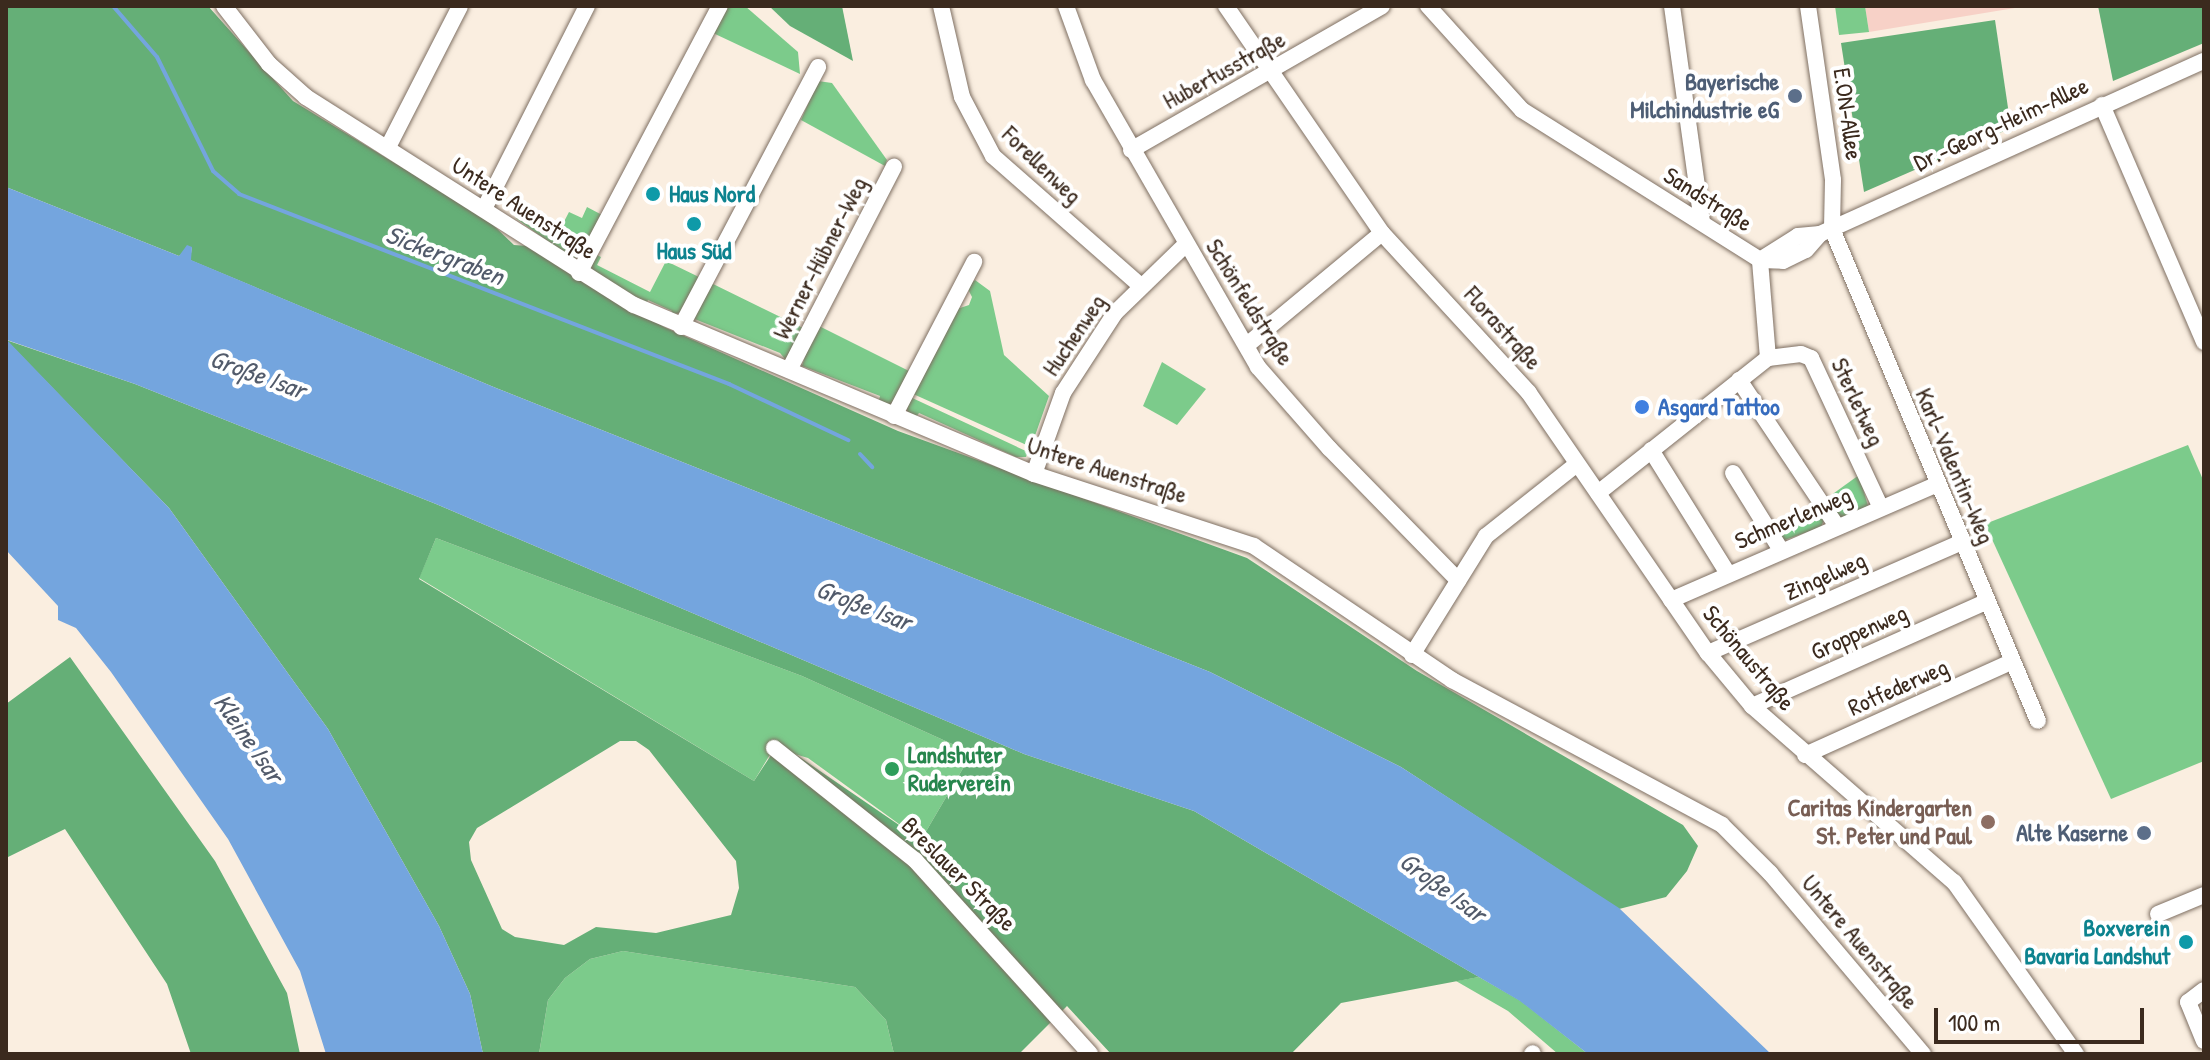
<!DOCTYPE html>
<html>
<head>
<meta charset="utf-8">
<style>
  body { margin:0 }
  #map { position:relative; width:2210px; height:1060px; overflow:hidden; background:#faeee0; font-family:"Patrick Hand",sans-serif }
  div>[style] { position:absolute }
  .built>* { inset:0; background:#f7d1c7 }
  .green>* { inset:0; background:#7ccb8b }
  .forest>* { inset:0; background:#65af77 }
  .water>* { inset:0; background:#74a5de }
  .stream>* { height:4px; margin:-2px; padding:0 2px; transform-origin:2px; border-radius:2px; background:#74a5de }
  .roads { filter:drop-shadow(0 0 2px #7e6f62) drop-shadow(0 0 2px #7e6f62) }
  .street>* { height:16px; margin:-8px; padding:0 8px; transform-origin:8px; border-radius:8px; background:#fff }
  .dots>* { width:22px; height:22px; translate:-50% -50%; box-sizing:border-box; border:4px solid #fff; border-radius:50% }
  span { translate:-50% -50%; white-space:nowrap; text-align:center; line-height:1.15; -webkit-text-stroke:8px #fff; paint-order:stroke }
  .street-label { font-size:24px; color:#3b2a1e }
  .service-label { font-size:24px; color:#4e5e75; font-weight:700 }
  .right { translate:-100% -50%; text-align:right }
  .culture-label { font-size:24px; color:#0d838f; font-weight:700 }
  .left { translate:0 -50%; text-align:left }
  .shop-label { font-size:24px; color:#366cbe; font-weight:700 }
  .leisure-label { font-size:24px; color:#27864d; font-weight:700 }
  .education-label { font-size:24px; color:#785e54; font-weight:700 }
  .water-label { font-size:26px; color:#525b6b; font-style:italic }
  .frame { position:absolute; inset:0; border:8px solid #3b2a1e; pointer-events:none }
  .scale { position:absolute; left:1934px; top:1008px; width:210px; height:36px; box-sizing:border-box; border:4px solid #3b2a1e; border-top:0; padding-left:10px; font-size:24px; line-height:28px; white-space:nowrap; color:#3b2a1e; -webkit-text-stroke:6px #fff; paint-order:stroke }
</style>
</head>
<body>
<div id="map">
  <div class="built">
    <i style="clip-path:polygon(1865px 6px,2027px 6px,1869px 32px)"></i>
  </div>
  <div class="green">
    <i style="clip-path:polygon(724px 6px,745px 6px,798px 52px,800px 74px,713px 33px)"></i>
    <i style="clip-path:polygon(1835px 6px,1865px 6px,1869px 32px,1839px 35px)"></i>
    <i style="clip-path:polygon(818px 81px,832px 83px,887px 160px,885px 166px,801px 120px)"></i>
    <i style="clip-path:polygon(587px 207px,604px 216px,574px 260px,514px 217px,555px 239px,569px 212px,582px 218px)"></i>
    <i style="clip-path:polygon(595px 254px,601px 257px,597px 265px,650px 292px,666px 261px,701px 278px,683px 312px,670px 315px,672px 311px,648px 300px,646px 304px,591px 269px)"></i>
    <i style="clip-path:polygon(975px 280px,990px 291px,1004px 355px,1049px 396px,1031px 447px,911px 393px,940px 346px,954px 310px,969px 305px,972px 297px,967px 287px)"></i>
    <i style="clip-path:polygon(709px 282px,803px 328px,786px 360px,780px 353px,692px 318px)"></i>
    <i style="clip-path:polygon(815px 324px,909px 371px,892px 406px,879px 400px,880px 396px,802px 366px)"></i>
    <i style="clip-path:polygon(1162px 362px,1206px 389px,1177px 425px,1143px 406px)"></i>
    <i style="clip-path:polygon(908px 396px,1028px 452px,1026px 457px,1016px 457px,919px 413px,916px 417px,907px 411px)"></i>
    <i style="clip-path:polygon(2188px 445px,2204px 482px,2204px 761px,2111px 799px,1985px 524px)"></i>
    <i style="clip-path:polygon(1859px 475px,1868px 506px,1840px 519px,1823px 501px)"></i>
    <i style="clip-path:polygon(1815px 504px,1824px 520px,1821px 527px,1782px 541px,1774px 531px)"></i>
    <i style="clip-path:polygon(436px 538px,802px 676px,972px 753px,921px 840px,808px 758px,774px 748px,754px 781px,419px 578px)"></i>
    <i style="clip-path:polygon(623px 951px,855px 987px,886px 1020px,894px 1054px,539px 1054px,548px 1000px,565px 978px,590px 959px)"></i>
    <i style="clip-path:polygon(1479px 977px,1521px 1001px,1588px 1054px,1558px 1054px,1508px 1011px,1456px 981px)"></i>
  </div>
  <div class="forest">
    <i style="clip-path:polygon(6px 6px,208px 6px,293px 101px,488px 220px,514px 245px,528px 246px,664px 327px,898px 431px,1247px 558px,1417px 671px,1683px 825px,1698px 846px,1687px 871px,1666px 897px,1619px 909px,1401px 767px,1210px 672px,496px 388px,190px 260px,192px 247px,179px 256px,6px 187px)"></i>
    <i style="clip-path:polygon(769px 6px,842px 6px,853px 61px,790px 26px)"></i>
    <i style="clip-path:polygon(2098px 6px,2204px 6px,2204px 43px,2113px 81px)"></i>
    <i style="clip-path:polygon(1995px 20px,2011px 128px,1864px 192px,1841px 43px)"></i>
    <i style="clip-path:polygon(evenodd,6px 340px,135px 384px,436px 504px,1024px 754px,1194px 811px,1479px 977px,1341px 1003px,1291px 1054px,1111px 1054px,1067px 1006px,1019px 1054px,894px 1054px,886px 1020px,855px 987px,623px 951px,590px 959px,565px 978px,548px 1000px,539px 1054px,483px 1054px,470px 994px,439px 926px,328px 729px,169px 508px,6px 340px,436px 538px,802px 676px,972px 753px,921px 840px,779px 743px,754px 781px,419px 579px,436px 538px,6px 340px,620px 741px,636px 741px,649px 750px,736px 861px,739px 888px,731px 915px,656px 933px,596px 927px,564px 945px,515px 937px,502px 929px,471px 860px,469px 842px,477px 828px,620px 741px)"></i>
    <i style="clip-path:polygon(70px 657px,215px 861px,287px 993px,300px 1054px,191px 1054px,167px 984px,65px 829px,6px 858px,6px 704px)"></i>
  </div>
  <div class="water">
    <i style="clip-path:polygon(6px 187px,179px 256px,187px 245px,192px 247px,191px 260px,496px 388px,1210px 672px,1401px 767px,1619px 908px,1771px 1054px,1588px 1054px,1520px 1001px,1194px 811px,1024px 754px,436px 504px,135px 384px,7px 340px,169px 508px,328px 729px,439px 926px,470px 994px,483px 1054px,326px 1054px,300px 971px,228px 839px,111px 672px,76px 628px,58px 620px,58px 606px,6px 550px)"></i>
  </div>
  <div class="stream">
    <i style="left:113px;top:6px;width:67px;rotate:49.2deg"></i>
    <i style="left:157px;top:57px;width:127px;rotate:63.8deg"></i>
    <i style="left:213px;top:171px;width:35px;rotate:41deg"></i>
    <i style="left:239px;top:194px;width:526px;rotate:21.19deg"></i>
    <i style="left:729px;top:384px;width:132px;rotate:25.2deg"></i>
    <i style="left:860px;top:454px;width:18px;rotate:47deg"></i>
  </div>
  <div class="roads">
    <div class="street">
      <i style="left:224px;top:6px;width:73px;rotate:52.2deg"></i>
      <i style="left:269px;top:64px;width:50px;rotate:41.7deg"></i>
      <i style="left:306px;top:97px;width:388px;rotate:32.4deg"></i>
      <i style="left:634px;top:305px;width:434px;rotate:22.9deg"></i>
      <i style="left:1034px;top:474px;width:231px;rotate:18.1deg"></i>
      <i style="left:1254px;top:546px;width:239px;rotate:34.1deg"></i>
      <i style="left:1452px;top:680px;width:306px;rotate:28.2deg"></i>
      <i style="left:1722px;top:825px;width:68px;rotate:45deg"></i>
      <i style="left:1770px;top:873px;width:237px;rotate:49.8deg"></i>
      <i style="left:941px;top:6px;width:93px;rotate:77deg"></i>
      <i style="left:962px;top:97px;width:67px;rotate:62.3deg"></i>
      <i style="left:993px;top:156px;width:196px;rotate:41.3deg"></i>
      <i style="left:1066px;top:6px;width:79px;rotate:70deg"></i>
      <i style="left:1093px;top:80px;width:331px;rotate:60.1deg"></i>
      <i style="left:1258px;top:367px;width:108px;rotate:48.8deg"></i>
      <i style="left:1329px;top:448px;width:185px;rotate:45.7deg"></i>
      <i style="left:1226px;top:6px;width:275px;rotate:55.5deg"></i>
      <i style="left:1382px;top:233px;width:217px;rotate:47.4deg"></i>
      <i style="left:1529px;top:393px;width:316px;rotate:55.5deg"></i>
      <i style="left:1708px;top:653px;width:69px;rotate:50.3deg"></i>
      <i style="left:1752px;top:706px;width:268px;rotate:41.1deg"></i>
      <i style="left:1954px;top:882px;width:211px;rotate:54.7deg"></i>
      <i style="left:1428px;top:6px;width:140px;rotate:47.9deg"></i>
      <i style="left:1522px;top:110px;width:281px;rotate:32.2deg"></i>
      <i style="left:1760px;top:260px;width:23px;rotate:2deg"></i>
      <i style="left:1783px;top:261px;width:25px;rotate:-26deg"></i>
      <i style="left:1806px;top:250px;width:21px;rotate:-49deg"></i>
      <i style="left:1672px;top:6px;width:218px;rotate:82.1deg"></i>
      <i style="left:1808px;top:6px;width:176px;rotate:81.8deg"></i>
      <i style="left:1833px;top:180px;width:49px;rotate:91.2deg"></i>
      <i style="left:1832px;top:229px;width:533px;rotate:67.28deg"></i>
      <i style="left:2102px;top:105px;width:258px;rotate:66.7deg"></i>
      <i style="left:388px;top:147px;width:158px;rotate:-62.9deg"></i>
      <i style="left:1131px;top:150px;width:289px;rotate:-29.8deg"></i>
      <i style="left:484px;top:209px;width:228px;rotate:-63.1deg"></i>
      <i style="left:1760px;top:260px;width:45px;rotate:-32.3deg"></i>
      <i style="left:1798px;top:236px;width:22px;rotate:-5deg"></i>
      <i style="left:1820px;top:234px;width:421px;rotate:-24.3deg"></i>
      <i style="left:579px;top:273px;width:302px;rotate:-62.2deg"></i>
      <i style="left:681px;top:327px;width:294px;rotate:-62.2deg"></i>
      <i style="left:1247px;top:345px;width:175px;rotate:-39.7deg"></i>
      <i style="left:1768px;top:358px;width:33px;rotate:-7deg"></i>
      <i style="left:1801px;top:354px;width:11px;rotate:22deg"></i>
      <i style="left:1811px;top:358px;width:163px;rotate:65deg"></i>
      <i style="left:789px;top:370px;width:229px;rotate:-62.7deg"></i>
      <i style="left:1739px;top:380px;width:174px;rotate:56.2deg"></i>
      <i style="left:894px;top:416px;width:174px;rotate:-62.5deg"></i>
      <i style="left:1651px;top:450px;width:144px;rotate:58.1deg"></i>
      <i style="left:1733px;top:473px;width:91px;rotate:58.1deg"></i>
      <i style="left:1034px;top:474px;width:86px;rotate:-70.3deg"></i>
      <i style="left:1063px;top:393px;width:95px;rotate:-57deg"></i>
      <i style="left:1115px;top:313px;width:99px;rotate:-44.2deg"></i>
      <i style="left:1598px;top:493px;width:217px;rotate:-38.5deg"></i>
      <i style="left:1768px;top:358px;width:98px;rotate:-94.7deg"></i>
      <i style="left:1671px;top:600px;width:289px;rotate:-23.5deg"></i>
      <i style="left:1708px;top:653px;width:275px;rotate:-23.6deg"></i>
      <i style="left:1412px;top:655px;width:140px;rotate:-58.1deg"></i>
      <i style="left:1486px;top:536px;width:116px;rotate:-38.4deg"></i>
      <i style="left:1752px;top:706px;width:256px;rotate:-24deg"></i>
      <i style="left:774px;top:748px;width:180px;rotate:38.5deg"></i>
      <i style="left:915px;top:860px;width:261px;rotate:47.9deg"></i>
      <i style="left:1805px;top:755px;width:226px;rotate:-24.3deg"></i>
      <i style="left:2158px;top:914px;width:50px;rotate:-22.4deg"></i>
      <i style="left:2204px;top:990px;width:20px;rotate:143deg"></i>
      <i style="left:2188px;top:1002px;width:42px;rotate:67.7deg"></i>
      <i style="left:1532px;top:1054px;width:1px;rotate:-45deg"></i>
    </div>
  </div>
  <div class="dots">
    <i style="left:1795px;top:96px;background:#5c6f8a"></i>
    <i style="left:653px;top:194px;background:#0f9aa8"></i>
    <i style="left:694px;top:224px;background:#0f9aa8"></i>
    <i style="left:1642px;top:407px;background:#3f7fe0"></i>
    <i style="left:892px;top:769px;background:#2e9e5b"></i>
    <i style="left:1988px;top:822px;background:#8d6e63"></i>
    <i style="left:2144px;top:833px;background:#5c6f8a"></i>
    <i style="left:2186px;top:942px;background:#0f9aa8"></i>
  </div>
  <div class="street-label">
    <span style="left:1224px;top:70px;rotate:-29deg">Hubertusstraße</span>
    <span style="left:1848px;top:114px;rotate:82deg">E.ON-Allee</span>
    <span style="left:2001px;top:124px;rotate:-25deg">Dr.-Georg-Heim-Allee</span>
    <span style="left:1042px;top:165px;rotate:44deg">Forellenweg</span>
    <span style="left:1708px;top:199px;rotate:32deg">Sandstraße</span>
    <span style="left:524px;top:208px;rotate:33deg">Untere Auenstraße</span>
    <span style="left:820px;top:258px;rotate:-63deg">Werner-Hübner-Weg</span>
    <span style="left:1250px;top:302px;rotate:58deg">Schönfeldstraße</span>
    <span style="left:1503px;top:328px;rotate:48deg">Florastraße</span>
    <span style="left:1074px;top:335px;rotate:-56deg">Huchenweg</span>
    <span style="left:1858px;top:402px;rotate:65deg">Sterletweg</span>
    <span style="left:1955px;top:466px;rotate:67deg">Karl-Valentin-Weg</span>
    <span style="left:1107px;top:470px;rotate:18deg">Untere Auenstraße</span>
    <span style="left:1793px;top:518px;rotate:-23deg">Schmerlenweg</span>
    <span style="left:1825px;top:576px;rotate:-24deg">Zingelweg</span>
    <span style="left:1859px;top:632px;rotate:-24deg">Groppenweg</span>
    <span style="left:1749px;top:658px;rotate:50deg">Schönaustraße</span>
    <span style="left:1898px;top:687px;rotate:-24deg">Rotfederweg</span>
    <span style="left:959px;top:874px;rotate:45deg">Breslauer Straße</span>
    <span style="left:1860px;top:942px;rotate:50deg">Untere Auenstraße</span>
  </div>
  <div class="service-label">
    <span class="right" style="left:1779px;top:96px">Bayerische<br>Milchindustrie eG</span>
    <span class="right" style="left:2128px;top:833px">Alte Kaserne</span>
  </div>
  <div class="culture-label">
    <span class="left" style="left:669px;top:194px">Haus Nord</span>
    <span style="left:694px;top:251px">Haus Süd</span>
    <span class="right" style="left:2170px;top:942px">Boxverein<br>Bavaria Landshut</span>
  </div>
  <div class="shop-label">
    <span class="left" style="left:1658px;top:407px">Asgard Tattoo</span>
  </div>
  <div class="leisure-label">
    <span class="left" style="left:908px;top:769px">Landshuter<br>Ruderverein</span>
  </div>
  <div class="education-label">
    <span class="right" style="left:1972px;top:822px">Caritas Kindergarten<br>St. Peter und Paul</span>
  </div>
  <div class="water-label">
    <span style="left:445px;top:255px;rotate:21deg">Sickergraben</span>
    <span style="left:258px;top:374px;rotate:20deg">Große Isar</span>
    <span style="left:864px;top:605px;rotate:21deg">Große Isar</span>
    <span style="left:249px;top:738px;rotate:55deg">Kleine Isar</span>
    <span style="left:1443px;top:887px;rotate:36deg">Große Isar</span>
  </div>
  <div class="frame"></div>
  <div class="scale">100 m</div>
</div>
</body>
</html>
